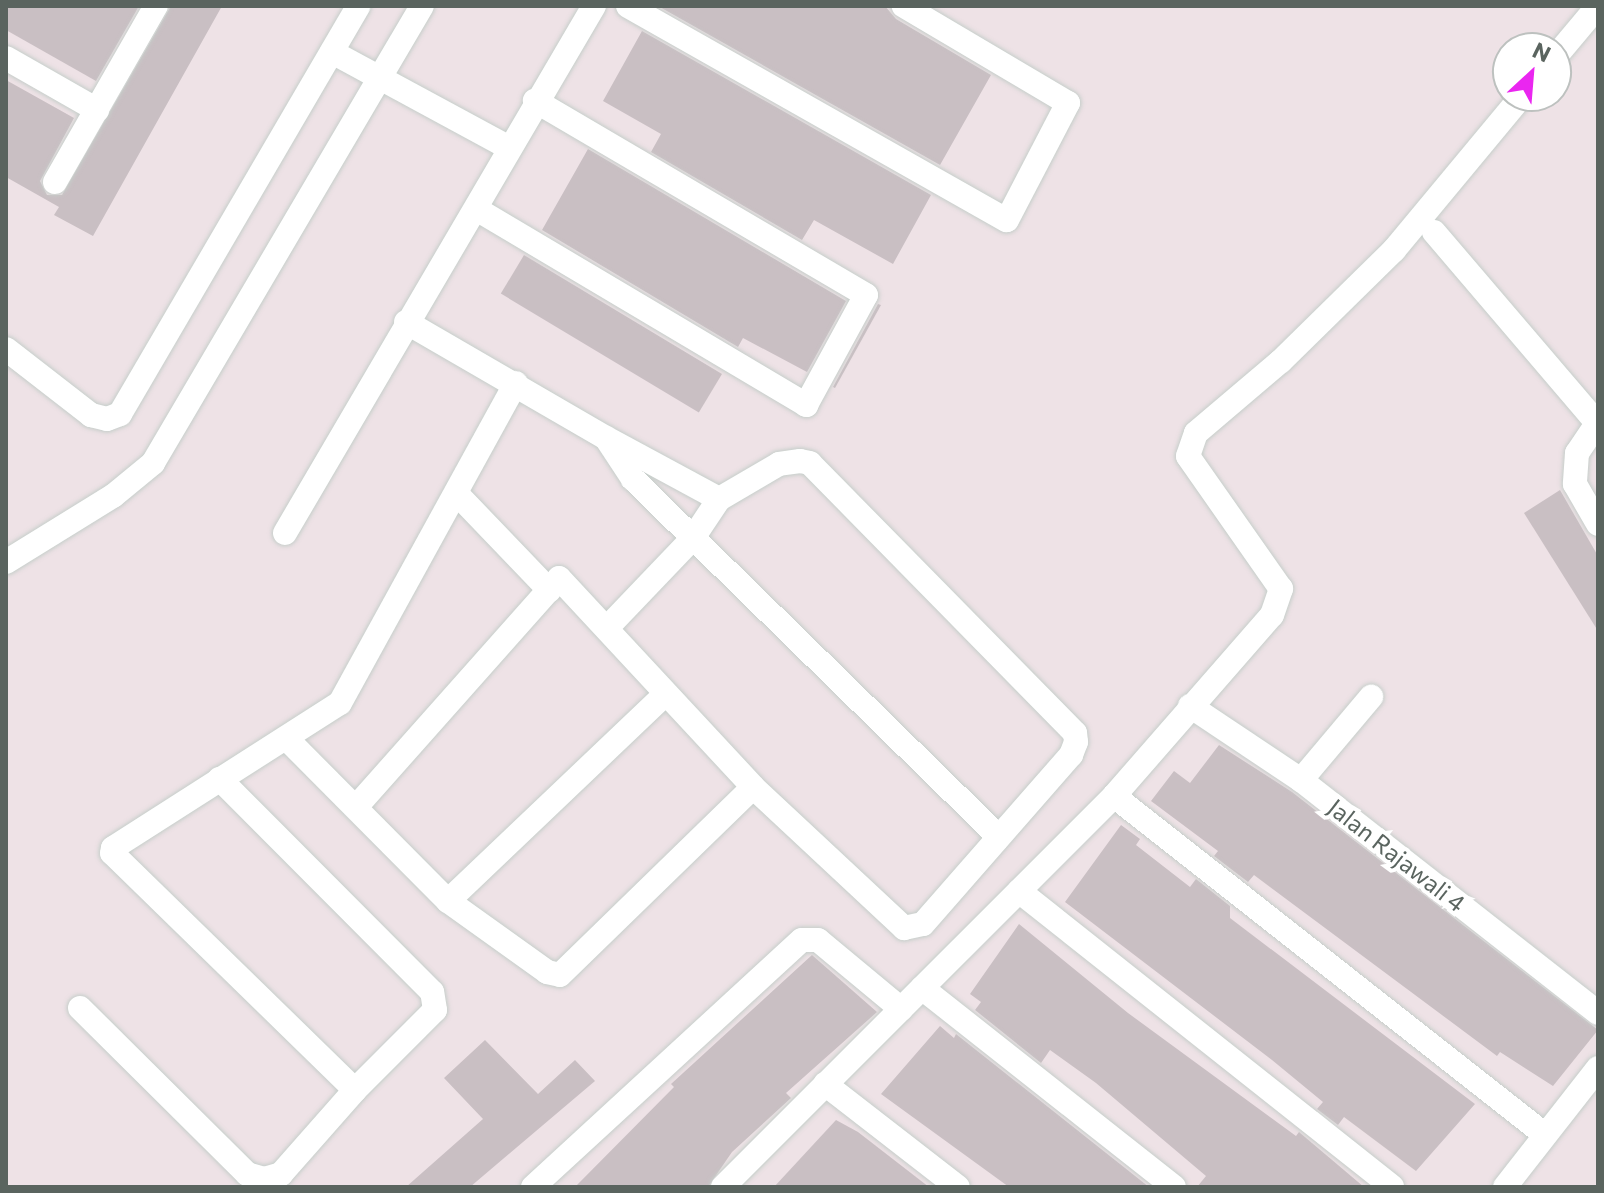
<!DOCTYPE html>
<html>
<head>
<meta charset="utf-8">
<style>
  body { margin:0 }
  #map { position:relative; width:1604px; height:1193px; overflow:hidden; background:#eee2e6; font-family:Commissioner,sans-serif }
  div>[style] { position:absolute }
  .building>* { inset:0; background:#c9bfc3; transform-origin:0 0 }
  .roads { filter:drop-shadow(0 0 2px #c6ceca) drop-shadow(0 0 2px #c6ceca) }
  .street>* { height:24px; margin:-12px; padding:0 12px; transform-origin:12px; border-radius:12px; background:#fff }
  span { translate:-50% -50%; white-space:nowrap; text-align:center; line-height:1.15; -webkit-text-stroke:8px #fff; paint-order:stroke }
  .street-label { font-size:24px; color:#5a645f }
  .frame { position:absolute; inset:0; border:8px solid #5a645f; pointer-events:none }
  .north { position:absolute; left:1492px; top:32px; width:80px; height:80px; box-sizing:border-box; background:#fff; border:2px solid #bdc1bf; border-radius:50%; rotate:26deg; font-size:22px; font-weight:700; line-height:32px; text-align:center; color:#5a645f }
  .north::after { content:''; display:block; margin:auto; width:28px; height:36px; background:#ea26f0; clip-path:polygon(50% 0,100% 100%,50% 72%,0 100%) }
</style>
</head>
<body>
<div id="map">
  <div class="building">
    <i style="clip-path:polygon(6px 6px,139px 6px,96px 81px,6px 30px)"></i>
    <i style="clip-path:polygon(171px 6px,222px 6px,93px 236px,54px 215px,59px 207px,6px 177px,6px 80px,74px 118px,40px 181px,47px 195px,62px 195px)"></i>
    <i style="clip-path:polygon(658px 6px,885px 6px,896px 19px,991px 75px,940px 165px)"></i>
    <i style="clip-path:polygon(642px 31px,931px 195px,893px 264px,814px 220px,802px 240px,651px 152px,661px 134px,603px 101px)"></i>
    <i style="clip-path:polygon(588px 149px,846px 301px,807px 372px,743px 338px,738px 347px,542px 230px)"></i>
    <i style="left:524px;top:255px;width:231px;height:45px;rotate:31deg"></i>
    <i style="clip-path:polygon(878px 304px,881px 305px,835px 388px,833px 387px)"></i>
    <i style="clip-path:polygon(1560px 490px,1598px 556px,1598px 631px,1524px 513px)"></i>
    <i style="clip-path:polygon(1219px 745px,1292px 792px,1598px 1030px,1553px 1086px,1500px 1052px,1497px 1056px,1254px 875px,1248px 882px,1214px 856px,1218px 851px,1151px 801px,1174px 771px,1190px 783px)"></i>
    <i style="clip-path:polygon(1121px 825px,1140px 839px,1136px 845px,1190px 887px,1196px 879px,1230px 906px,1230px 918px,1475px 1104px,1416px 1171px,1344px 1117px,1338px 1125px,1317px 1109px,1323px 1102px,1272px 1060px,1065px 902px)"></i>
    <i style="clip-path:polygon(1019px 924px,1128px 1013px,1296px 1136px,1299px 1132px,1364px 1187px,1197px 1187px,1206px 1176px,1096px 1083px,1050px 1050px,1041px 1063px,975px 1010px,981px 1002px,970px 994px)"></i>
    <i style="clip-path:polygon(812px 955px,877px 1012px,786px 1093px,791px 1098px,732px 1152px,708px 1187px,575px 1187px,674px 1087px,671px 1084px)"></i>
    <i style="clip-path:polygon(940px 1026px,954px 1038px,956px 1034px,1149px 1187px,1009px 1187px,881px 1094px)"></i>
    <i style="clip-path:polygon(485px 1040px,538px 1094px,575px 1060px,595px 1081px,470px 1187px,406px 1187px,483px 1119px,444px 1078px)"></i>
    <i style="clip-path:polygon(836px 1120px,858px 1132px,929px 1187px,774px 1187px)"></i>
  </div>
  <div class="roads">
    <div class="street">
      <i style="left:628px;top:6px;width:435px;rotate:29.5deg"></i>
      <i style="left:1007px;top:220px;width:132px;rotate:-62.5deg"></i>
      <i style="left:1068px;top:103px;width:191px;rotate:-149.4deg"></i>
      <i style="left:332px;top:52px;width:200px;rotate:28.4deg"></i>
      <i style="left:1556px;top:56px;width:65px;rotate:-50deg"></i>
      <i style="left:6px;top:58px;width:105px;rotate:29.7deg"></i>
      <i style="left:55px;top:182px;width:203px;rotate:-60.2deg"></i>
      <i style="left:478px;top:210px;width:382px;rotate:30.7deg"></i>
      <i style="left:806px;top:405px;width:125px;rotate:-61.4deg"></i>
      <i style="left:866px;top:295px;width:384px;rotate:-149.6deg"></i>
      <i style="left:1434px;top:232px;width:251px;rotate:49.5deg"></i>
      <i style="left:406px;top:322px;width:231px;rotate:30.1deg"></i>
      <i style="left:606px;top:438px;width:49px;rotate:56.6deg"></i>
      <i style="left:633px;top:479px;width:512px;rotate:44.37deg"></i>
      <i style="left:6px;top:349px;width:108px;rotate:37.8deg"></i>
      <i style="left:91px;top:415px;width:16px;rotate:14deg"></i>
      <i style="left:107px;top:419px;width:14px;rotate:-21deg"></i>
      <i style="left:120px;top:414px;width:472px;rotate:-59.7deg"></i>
      <i style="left:1598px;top:422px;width:37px;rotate:124deg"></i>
      <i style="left:1577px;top:453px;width:31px;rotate:94deg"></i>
      <i style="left:1575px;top:484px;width:46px;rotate:60.1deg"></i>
      <i style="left:608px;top:439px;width:126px;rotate:28.4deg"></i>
      <i style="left:458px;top:495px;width:132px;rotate:46.2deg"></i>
      <i style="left:285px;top:533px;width:611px;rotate:-59.62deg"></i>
      <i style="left:6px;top:562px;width:126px;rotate:-31.7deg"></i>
      <i style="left:113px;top:496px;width:52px;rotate:-39.5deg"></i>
      <i style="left:153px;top:463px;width:530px;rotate:-59.52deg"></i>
      <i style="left:1190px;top:706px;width:133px;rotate:33.7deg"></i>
      <i style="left:1301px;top:780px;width:377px;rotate:38.1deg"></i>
      <i style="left:287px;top:739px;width:228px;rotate:45.2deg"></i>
      <i style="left:448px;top:901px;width:122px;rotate:35.6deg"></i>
      <i style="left:547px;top:972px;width:13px;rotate:13deg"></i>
      <i style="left:560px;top:975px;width:269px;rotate:-44.2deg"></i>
      <i style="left:1301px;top:780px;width:109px;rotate:-49.9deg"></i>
      <i style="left:1114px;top:796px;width:547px;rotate:38.17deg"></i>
      <i style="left:356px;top:807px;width:306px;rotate:-48.4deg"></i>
      <i style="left:559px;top:578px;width:285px;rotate:47.1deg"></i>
      <i style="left:753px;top:787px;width:207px;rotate:43deg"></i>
      <i style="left:904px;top:928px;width:19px;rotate:-12deg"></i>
      <i style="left:923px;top:924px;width:225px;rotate:-48.8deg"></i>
      <i style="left:1071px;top:755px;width:14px;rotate:-69deg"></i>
      <i style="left:1076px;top:742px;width:9px;rotate:-96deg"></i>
      <i style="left:1075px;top:733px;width:378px;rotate:-134.5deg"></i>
      <i style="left:810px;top:463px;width:10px;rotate:-169deg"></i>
      <i style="left:800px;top:461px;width:21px;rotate:172deg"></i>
      <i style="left:779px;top:464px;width:69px;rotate:149.7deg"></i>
      <i style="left:719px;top:499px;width:47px;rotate:123.7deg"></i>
      <i style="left:693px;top:538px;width:124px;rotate:133.7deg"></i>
      <i style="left:1019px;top:891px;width:476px;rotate:38.4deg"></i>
      <i style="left:448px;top:901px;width:300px;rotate:-43.6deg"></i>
      <i style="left:922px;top:988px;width:321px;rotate:38.3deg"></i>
      <i style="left:80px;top:1008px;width:235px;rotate:44.8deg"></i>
      <i style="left:247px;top:1174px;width:18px;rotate:16deg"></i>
      <i style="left:264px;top:1179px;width:18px;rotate:-16deg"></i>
      <i style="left:281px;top:1174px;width:112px;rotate:-48.6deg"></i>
      <i style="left:355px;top:1090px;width:113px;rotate:-45deg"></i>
      <i style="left:435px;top:1010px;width:18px;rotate:-99deg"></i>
      <i style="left:432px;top:992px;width:301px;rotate:-134.9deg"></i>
      <i style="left:825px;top:1084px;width:168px;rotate:37.8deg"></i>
      <i style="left:355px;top:1090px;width:339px;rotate:-135.7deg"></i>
      <i style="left:112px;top:853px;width:5px;rotate:-79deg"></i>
      <i style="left:113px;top:848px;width:269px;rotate:-32.6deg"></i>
      <i style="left:340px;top:703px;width:365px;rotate:-61.2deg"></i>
      <i style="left:533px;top:1187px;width:365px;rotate:-42.6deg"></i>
      <i style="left:802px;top:940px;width:16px"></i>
      <i style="left:818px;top:940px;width:108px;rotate:39.7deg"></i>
      <i style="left:723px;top:1187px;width:553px;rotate:-45deg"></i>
      <i style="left:1114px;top:796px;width:240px;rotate:-48.9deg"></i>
      <i style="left:1272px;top:615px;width:28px;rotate:-71deg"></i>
      <i style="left:1281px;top:589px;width:162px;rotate:-125deg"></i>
      <i style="left:1188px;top:456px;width:24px;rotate:-71deg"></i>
      <i style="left:1196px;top:433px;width:111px;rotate:-40.3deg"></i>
      <i style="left:1281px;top:361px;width:158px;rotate:-44.5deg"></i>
      <i style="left:1394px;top:250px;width:200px;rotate:-50.3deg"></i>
      <i style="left:1505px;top:1187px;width:151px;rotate:-52deg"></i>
    </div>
  </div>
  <div class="street-label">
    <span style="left:1397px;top:855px;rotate:38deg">Jalan Rajawali 4</span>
  </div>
  <div class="frame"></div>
  <div class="north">N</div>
</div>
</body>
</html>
